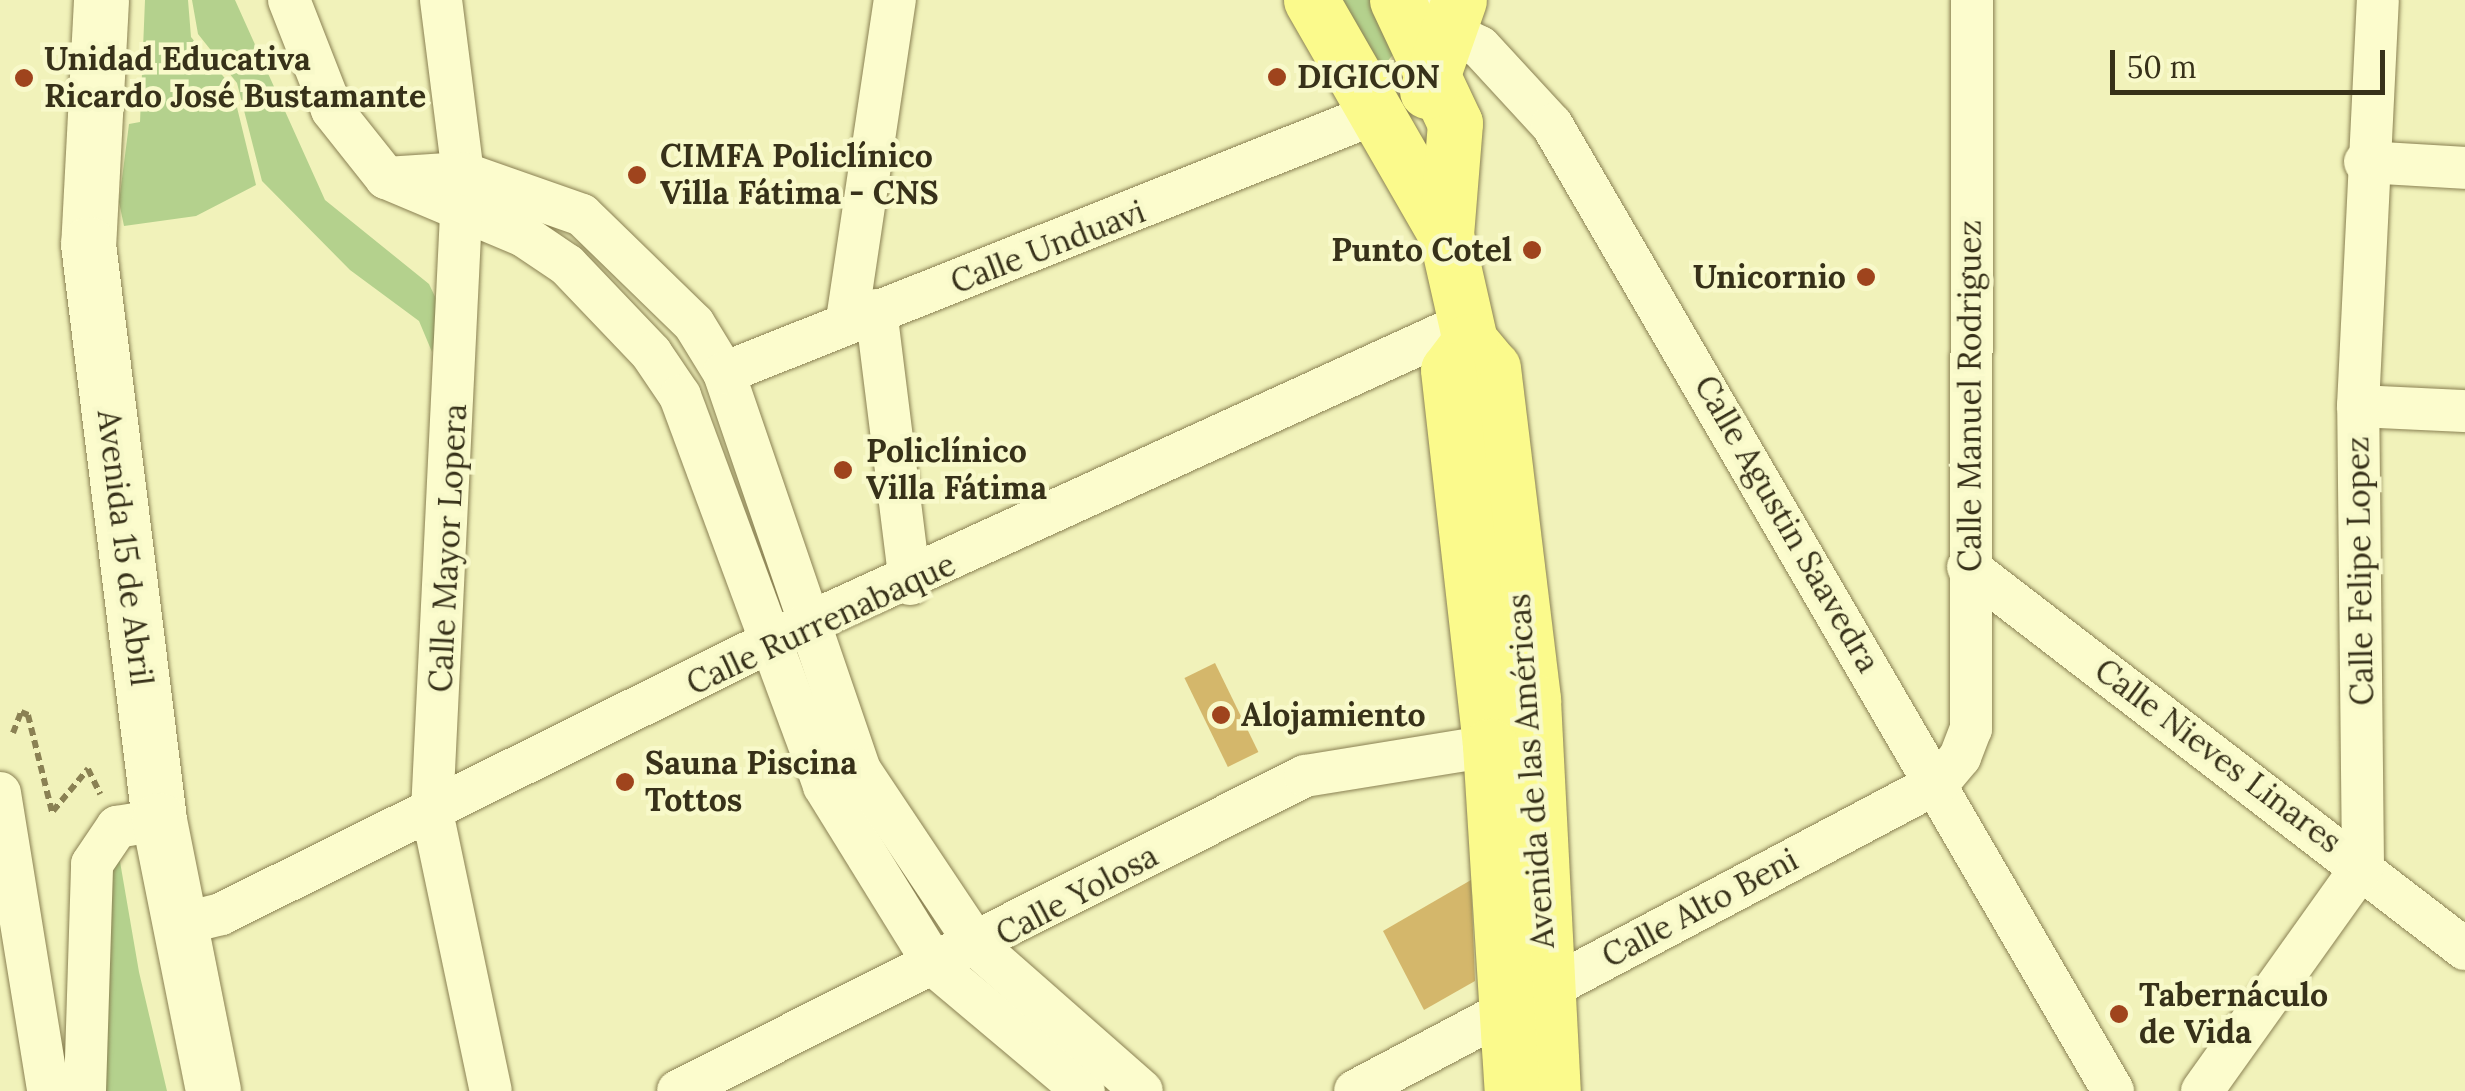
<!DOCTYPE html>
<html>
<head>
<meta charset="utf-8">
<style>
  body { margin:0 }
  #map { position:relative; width:2465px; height:1091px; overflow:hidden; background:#f1f2ba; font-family:Lora,serif }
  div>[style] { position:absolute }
  .green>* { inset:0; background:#b4d18d }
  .building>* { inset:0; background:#d4b76b; transform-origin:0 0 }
  .path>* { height:6px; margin-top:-3px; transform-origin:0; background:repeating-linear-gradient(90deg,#8a8153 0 8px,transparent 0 13px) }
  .roads { filter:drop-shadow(0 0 2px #8a8153) drop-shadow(0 0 2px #8a8153) }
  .street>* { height:42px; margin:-21px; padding:0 21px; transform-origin:21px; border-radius:21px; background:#fcfccd }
  .secondary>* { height:55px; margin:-27.5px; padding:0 27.5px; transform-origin:27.5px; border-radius:27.5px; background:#fcfccd }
  .primary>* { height:55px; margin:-27.5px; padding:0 27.5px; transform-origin:27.5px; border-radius:27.5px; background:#fbfa8c }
  .dots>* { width:28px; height:28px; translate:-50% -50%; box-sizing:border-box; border:5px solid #f8f9ca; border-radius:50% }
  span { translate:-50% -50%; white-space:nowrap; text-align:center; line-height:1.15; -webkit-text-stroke:9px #f8f9ca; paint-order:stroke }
  .poi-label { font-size:32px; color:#373119; font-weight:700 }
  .left { translate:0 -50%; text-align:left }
  .right { translate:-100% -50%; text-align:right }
  .street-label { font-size:32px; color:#373119 }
  .scale { position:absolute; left:2110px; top:50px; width:275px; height:45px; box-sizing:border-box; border:5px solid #373119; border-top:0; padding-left:12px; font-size:30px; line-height:35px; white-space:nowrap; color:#373119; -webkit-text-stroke:8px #f8f9ca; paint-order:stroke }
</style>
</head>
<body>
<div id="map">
  <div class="green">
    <i style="clip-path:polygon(145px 0,188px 0,191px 37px,232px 87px,256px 185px,196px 216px,124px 226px,119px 202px,129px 124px,140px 122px)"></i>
    <i style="clip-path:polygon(192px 0,235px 0,325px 200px,429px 284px,441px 309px,432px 352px,419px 321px,350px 270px,262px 181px,237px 83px,198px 34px)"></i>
    <i style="clip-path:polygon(1335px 0,1376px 0,1395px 52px,1387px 62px,1374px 63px)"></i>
    <i style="clip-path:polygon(118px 850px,139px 972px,167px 1091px,99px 1091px,95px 911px)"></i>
  </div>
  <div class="building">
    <i style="left:1215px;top:663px;width:99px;height:34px;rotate:64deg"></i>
    <i style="clip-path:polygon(1471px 880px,1475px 981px,1424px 1010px,1383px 931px)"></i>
  </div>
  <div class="path">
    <i style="left:13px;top:733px;width:22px;rotate:-69deg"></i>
    <i style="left:21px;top:712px;width:8px;rotate:23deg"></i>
    <i style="left:28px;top:715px;width:100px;rotate:76.1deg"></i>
    <i style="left:53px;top:811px;width:55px;rotate:-50.2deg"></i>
    <i style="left:88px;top:769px;width:28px;rotate:64deg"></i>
  </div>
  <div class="roads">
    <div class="street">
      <i style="left:289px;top:0;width:118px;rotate:68.6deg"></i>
      <i style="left:332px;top:110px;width:87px;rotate:51.5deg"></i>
      <i style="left:386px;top:178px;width:150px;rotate:22.8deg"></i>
      <i style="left:524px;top:236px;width:52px;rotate:34deg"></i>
      <i style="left:567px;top:265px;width:122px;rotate:46.3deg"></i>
      <i style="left:651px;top:353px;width:52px;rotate:56deg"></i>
      <i style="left:680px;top:396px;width:416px;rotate:69.7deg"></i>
      <i style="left:824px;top:786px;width:213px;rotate:58.3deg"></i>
      <i style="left:936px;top:967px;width:193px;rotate:40deg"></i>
      <i style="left:441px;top:0;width:174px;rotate:82.8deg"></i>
      <i style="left:463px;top:173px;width:640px;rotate:92.78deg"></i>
      <i style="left:432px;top:812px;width:285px;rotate:78.1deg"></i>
      <i style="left:1422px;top:19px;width:64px;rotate:25.8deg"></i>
      <i style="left:1480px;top:47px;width:106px;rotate:47.3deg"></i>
      <i style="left:1552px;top:125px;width:1117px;rotate:59.85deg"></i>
      <i style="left:2365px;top:162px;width:100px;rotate:3.4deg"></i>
      <i style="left:386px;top:178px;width:77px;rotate:-3.7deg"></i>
      <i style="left:463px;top:173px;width:126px;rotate:19.4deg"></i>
      <i style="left:582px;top:215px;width:156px;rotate:44.2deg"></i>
      <i style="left:694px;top:324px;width:57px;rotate:58.5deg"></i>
      <i style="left:724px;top:373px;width:420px;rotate:71.1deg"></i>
      <i style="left:860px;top:770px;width:213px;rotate:56.3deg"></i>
      <i style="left:978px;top:947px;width:218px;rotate:41.3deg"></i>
      <i style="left:876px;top:310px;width:276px;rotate:82.9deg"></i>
      <i style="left:847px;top:320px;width:324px;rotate:-81.5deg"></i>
      <i style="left:724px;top:373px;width:694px;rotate:-21.72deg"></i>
      <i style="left:2358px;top:406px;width:107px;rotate:2.7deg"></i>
      <i style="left:1968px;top:567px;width:627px;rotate:37.55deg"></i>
      <i style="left:0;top:793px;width:302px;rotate:80.8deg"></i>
      <i style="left:177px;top:925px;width:45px;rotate:-14deg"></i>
      <i style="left:221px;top:914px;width:653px;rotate:-26.37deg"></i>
      <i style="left:806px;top:624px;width:725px;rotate:-24.52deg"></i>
      <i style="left:85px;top:1091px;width:227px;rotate:-88.2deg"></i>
      <i style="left:92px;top:864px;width:45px;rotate:-56deg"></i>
      <i style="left:117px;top:827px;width:43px;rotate:-9.5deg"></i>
      <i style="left:678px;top:1091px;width:702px;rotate:-26.67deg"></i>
      <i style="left:1305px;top:776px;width:187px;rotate:-9.2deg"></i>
      <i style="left:1355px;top:1091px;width:661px;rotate:-27.88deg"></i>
      <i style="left:1939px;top:782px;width:33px;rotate:-50deg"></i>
      <i style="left:1960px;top:757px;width:30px;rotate:-69deg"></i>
      <i style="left:1971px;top:729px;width:729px;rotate:-89.92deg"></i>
      <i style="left:2202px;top:1091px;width:277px;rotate:-54.5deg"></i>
      <i style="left:2363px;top:865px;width:459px;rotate:-90.6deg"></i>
      <i style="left:2358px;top:406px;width:406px;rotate:-87.2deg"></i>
    </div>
    <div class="secondary">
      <i style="left:101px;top:0;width:244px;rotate:93deg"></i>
      <i style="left:88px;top:244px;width:580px;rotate:82.97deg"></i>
      <i style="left:159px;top:820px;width:276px;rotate:78.7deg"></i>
    </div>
    <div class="primary">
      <i style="left:1311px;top:0;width:271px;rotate:60.1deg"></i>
      <i style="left:1446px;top:235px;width:109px;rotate:77.2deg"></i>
      <i style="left:1470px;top:341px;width:35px;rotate:50deg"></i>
      <i style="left:1493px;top:368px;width:334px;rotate:83.1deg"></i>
      <i style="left:1533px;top:700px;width:392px;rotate:87.1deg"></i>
      <i style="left:1397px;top:0;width:136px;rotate:64.8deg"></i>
      <i style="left:1455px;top:123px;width:112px;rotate:94.6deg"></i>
      <i style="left:1427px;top:91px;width:96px;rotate:-70.6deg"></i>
      <i style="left:1470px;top:341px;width:36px;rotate:127deg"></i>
      <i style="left:1448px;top:370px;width:378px;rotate:83.6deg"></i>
      <i style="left:1490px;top:746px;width:346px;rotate:86.4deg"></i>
    </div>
  </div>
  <div class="dots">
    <i style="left:1277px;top:77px;background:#9f441d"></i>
    <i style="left:24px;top:78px;background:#9f441d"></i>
    <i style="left:637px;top:175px;background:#9f441d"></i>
    <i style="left:1532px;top:250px;background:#9f441d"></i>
    <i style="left:1866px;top:277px;background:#9f441d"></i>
    <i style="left:843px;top:470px;background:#9f441d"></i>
    <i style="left:1221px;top:715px;background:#9f441d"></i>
    <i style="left:625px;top:782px;background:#9f441d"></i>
    <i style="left:2119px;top:1014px;background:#9f441d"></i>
  </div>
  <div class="poi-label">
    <span class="left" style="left:44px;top:78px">Unidad Educativa<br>Ricardo José Bustamante</span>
    <span class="left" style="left:1297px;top:77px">DIGICON</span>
    <span class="left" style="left:660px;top:175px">CIMFA Policlínico<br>Villa Fátima - CNS</span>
    <span class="right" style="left:1512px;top:250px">Punto Cotel</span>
    <span class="right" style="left:1846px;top:277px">Unicornio</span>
    <span class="left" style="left:866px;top:470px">Policlínico<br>Villa Fátima</span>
    <span class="left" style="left:1241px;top:715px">Alojamiento</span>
    <span class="left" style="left:645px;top:782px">Sauna Piscina<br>Tottos</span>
    <span class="left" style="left:2139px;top:1014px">Tabernáculo<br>de Vida</span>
  </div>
  <div class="street-label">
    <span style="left:1048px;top:247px;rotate:-21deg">Calle Unduavi</span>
    <span style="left:1970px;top:396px;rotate:-90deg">Calle Manuel Rodriguez</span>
    <span style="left:1787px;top:524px;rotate:60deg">Calle Agustin Saavedra</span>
    <span style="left:125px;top:548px;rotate:83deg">Avenida 15 de Abril</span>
    <span style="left:448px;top:548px;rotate:-87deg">Calle Mayor Lopera</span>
    <span style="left:2360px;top:571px;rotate:-91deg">Calle Felipe Lopez</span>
    <span style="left:821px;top:624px;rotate:-25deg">Calle Rurrenabaque</span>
    <span style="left:2218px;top:756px;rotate:37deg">Calle Nieves Linares</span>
    <span style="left:1531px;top:771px;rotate:-94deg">Avenida de las Américas</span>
    <span style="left:1077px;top:895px;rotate:-28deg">Calle Yolosa</span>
    <span style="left:1700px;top:908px;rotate:-28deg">Calle Alto Beni</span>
  </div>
  <div class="scale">50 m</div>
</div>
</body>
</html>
